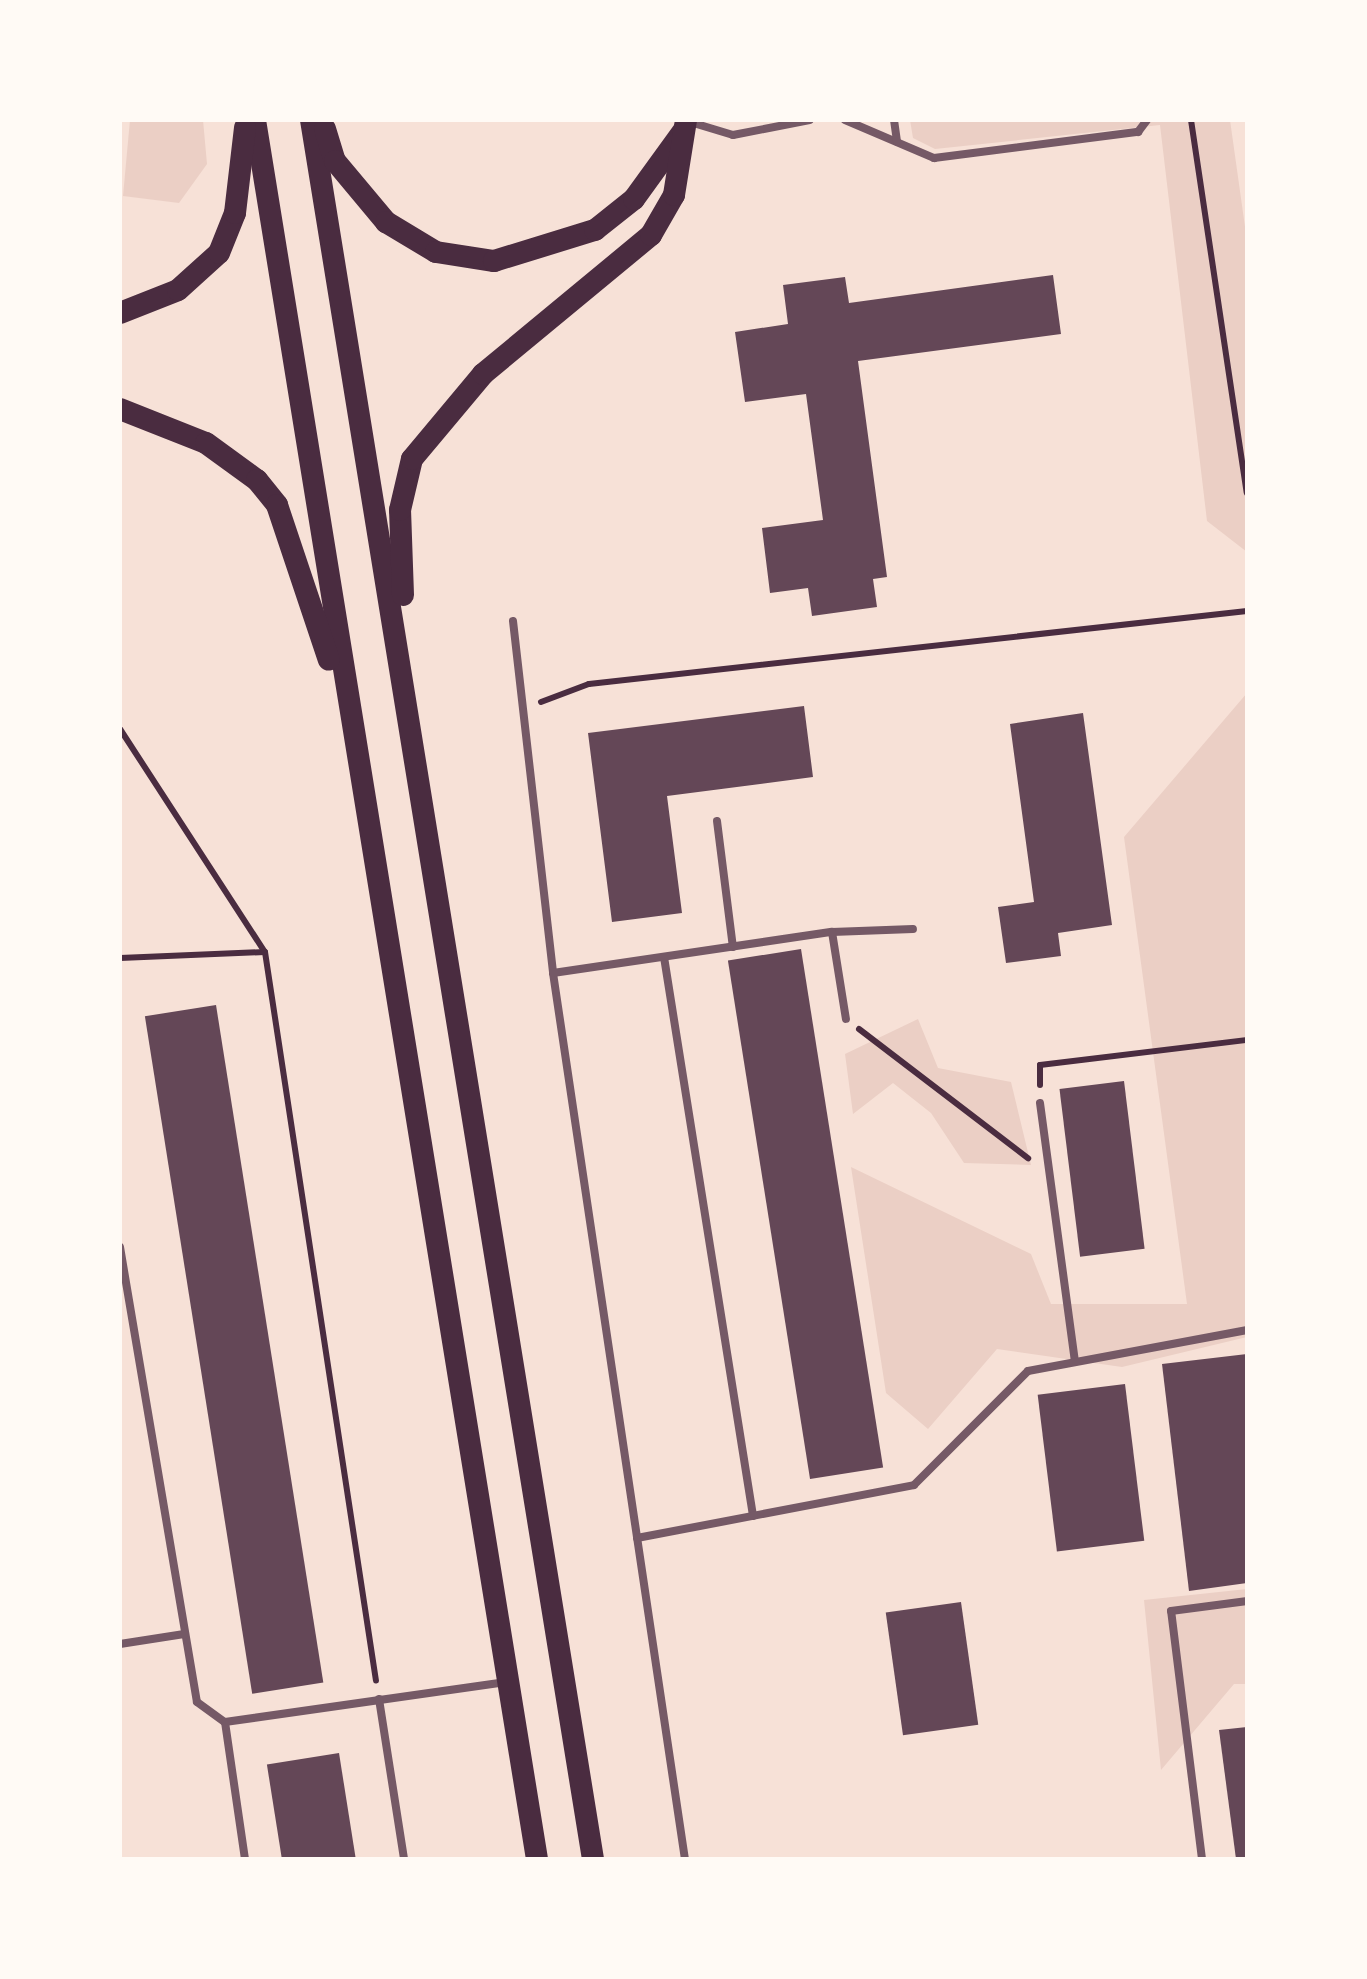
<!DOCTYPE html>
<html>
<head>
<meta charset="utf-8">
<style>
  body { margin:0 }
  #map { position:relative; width:1367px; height:1979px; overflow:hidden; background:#f7e1d7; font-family:"DM Sans",sans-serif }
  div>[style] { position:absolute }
  .green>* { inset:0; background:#ebcfc5 }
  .building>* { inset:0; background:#644757; transform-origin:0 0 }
  .path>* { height:6px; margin:-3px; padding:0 3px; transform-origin:3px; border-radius:3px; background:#4a2c40 }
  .service>* { height:8px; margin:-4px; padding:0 4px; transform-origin:4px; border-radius:4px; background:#755966 }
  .primary>* { height:22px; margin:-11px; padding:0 11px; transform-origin:11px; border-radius:11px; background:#4a2c40 }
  span { translate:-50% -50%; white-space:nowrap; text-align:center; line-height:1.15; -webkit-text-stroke:8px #fffaf5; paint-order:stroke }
  .frame { position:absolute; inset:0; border:122px solid #fffaf5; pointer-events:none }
</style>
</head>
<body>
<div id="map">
  <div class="green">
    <i style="clip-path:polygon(130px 120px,203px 120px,207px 164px,179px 203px,123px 196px)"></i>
    <i style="clip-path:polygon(910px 120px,1230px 120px,1247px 241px,1247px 552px,1207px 521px,1160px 125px,935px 149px,913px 138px)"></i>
    <i style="clip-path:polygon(1247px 693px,1247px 1337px,1122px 1367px,997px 1349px,928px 1429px,886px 1393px,851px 1167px,1031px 1254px,1051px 1304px,1187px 1304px,1124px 837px)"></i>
    <i style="clip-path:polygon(918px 1019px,938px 1068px,1011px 1082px,1031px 1165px,964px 1163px,931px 1113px,893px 1083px,853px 1114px,845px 1054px)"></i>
    <i style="clip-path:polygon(1247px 1589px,1247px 1684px,1234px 1684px,1161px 1770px,1144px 1600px)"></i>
  </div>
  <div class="building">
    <i style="clip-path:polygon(1053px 275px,1061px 334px,858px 361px,887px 577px,873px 579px,877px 607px,812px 616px,808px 588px,770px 593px,762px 528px,823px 520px,806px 394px,745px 402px,735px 332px,788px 324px,783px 285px,845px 277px,849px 303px)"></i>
    <i style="clip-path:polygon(804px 706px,813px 777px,667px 796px,682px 913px,612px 922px,588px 733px)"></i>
    <i style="clip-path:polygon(1083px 713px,1112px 925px,1058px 933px,1061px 956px,1006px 963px,998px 907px,1034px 902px,1010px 724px)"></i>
    <i style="left:801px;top:949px;width:525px;height:74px;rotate:81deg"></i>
    <i style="left:216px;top:1005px;width:686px;height:72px;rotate:81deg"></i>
    <i style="left:1124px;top:1081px;width:169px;height:65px;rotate:83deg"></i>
    <i style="clip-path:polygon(1247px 1354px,1247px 1583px,1189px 1591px,1162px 1364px)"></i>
    <i style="left:1125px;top:1384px;width:158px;height:88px;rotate:83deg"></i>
    <i style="left:961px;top:1602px;width:124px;height:76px;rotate:82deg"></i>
    <i style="clip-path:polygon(1247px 1727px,1247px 1859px,1236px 1859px,1219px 1730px)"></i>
    <i style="left:339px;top:1753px;width:107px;height:73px;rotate:81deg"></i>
  </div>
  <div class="path">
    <i style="left:1191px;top:120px;width:377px;rotate:81.5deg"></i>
    <i style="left:541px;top:702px;width:51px;rotate:-20.6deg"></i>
    <i style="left:589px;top:684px;width:662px;rotate:-6.33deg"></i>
    <i style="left:120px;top:729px;width:266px;rotate:57deg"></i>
    <i style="left:265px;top:952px;width:737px;rotate:81.34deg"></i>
    <i style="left:120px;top:958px;width:145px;rotate:-2.4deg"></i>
    <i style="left:859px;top:1029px;width:213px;rotate:37.4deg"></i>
    <i style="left:1040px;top:1085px;width:20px;rotate:-90deg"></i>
    <i style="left:1040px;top:1065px;width:209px;rotate:-6.9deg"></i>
  </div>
  <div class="service">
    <i style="left:845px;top:120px;width:97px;rotate:23.1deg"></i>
    <i style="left:934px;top:158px;width:206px;rotate:-7.3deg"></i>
    <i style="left:1138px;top:132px;width:15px;rotate:-53deg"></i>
    <i style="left:894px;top:120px;width:22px;rotate:82deg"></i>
    <i style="left:690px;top:122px;width:45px;rotate:16.8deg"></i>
    <i style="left:733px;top:135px;width:78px;rotate:-11deg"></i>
    <i style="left:513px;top:621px;width:354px;rotate:83.5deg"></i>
    <i style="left:553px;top:973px;width:896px;rotate:81.53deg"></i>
    <i style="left:717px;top:821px;width:127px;rotate:82.8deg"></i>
    <i style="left:832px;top:932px;width:81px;rotate:-2.1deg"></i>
    <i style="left:664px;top:957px;width:566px;rotate:80.95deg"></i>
    <i style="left:553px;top:973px;width:282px;rotate:-8.4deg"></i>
    <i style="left:832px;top:932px;width:88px;rotate:80.9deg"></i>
    <i style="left:1040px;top:1103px;width:261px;rotate:82.3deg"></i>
    <i style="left:120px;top:1247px;width:461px;rotate:80.4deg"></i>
    <i style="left:197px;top:1702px;width:34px;rotate:36deg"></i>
    <i style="left:225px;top:1722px;width:284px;rotate:-8.1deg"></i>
    <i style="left:637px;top:1538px;width:282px;rotate:-10.8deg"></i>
    <i style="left:914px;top:1485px;width:161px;rotate:-45deg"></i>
    <i style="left:1028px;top:1371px;width:223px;rotate:-10.6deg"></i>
    <i style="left:120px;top:1644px;width:65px;rotate:-8.9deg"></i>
    <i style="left:379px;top:1699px;width:162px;rotate:81.1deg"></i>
    <i style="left:225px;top:1722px;width:138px;rotate:81.7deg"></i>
    <i style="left:1202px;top:1859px;width:250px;rotate:-97.1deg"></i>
    <i style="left:1171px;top:1611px;width:77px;rotate:-7.5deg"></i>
  </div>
  <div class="primary">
    <i style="left:255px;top:120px;width:1762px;rotate:80.79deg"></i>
    <i style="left:311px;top:120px;width:1762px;rotate:80.79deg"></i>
    <i style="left:325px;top:129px;width:34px;rotate:73deg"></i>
    <i style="left:335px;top:161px;width:80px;rotate:50.1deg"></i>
    <i style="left:386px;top:222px;width:58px;rotate:31deg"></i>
    <i style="left:436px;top:252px;width:59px;rotate:8.8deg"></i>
    <i style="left:494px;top:261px;width:106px;rotate:-17.1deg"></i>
    <i style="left:595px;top:230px;width:50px;rotate:-38.5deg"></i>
    <i style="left:634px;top:199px;width:85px;rotate:-54.1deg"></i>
    <i style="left:120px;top:313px;width:62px;rotate:-21.6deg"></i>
    <i style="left:178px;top:290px;width:55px;rotate:-42.1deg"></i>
    <i style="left:219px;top:253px;width:43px;rotate:-68.2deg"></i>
    <i style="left:235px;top:213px;width:86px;rotate:-83.3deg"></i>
    <i style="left:120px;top:409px;width:92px;rotate:21.6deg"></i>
    <i style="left:206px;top:443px;width:63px;rotate:36deg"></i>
    <i style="left:257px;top:480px;width:32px;rotate:51deg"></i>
    <i style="left:277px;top:505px;width:163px;rotate:71.5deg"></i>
    <i style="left:403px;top:595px;width:85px;rotate:-92deg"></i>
    <i style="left:400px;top:510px;width:52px;rotate:-76.8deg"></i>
    <i style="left:412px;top:459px;width:111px;rotate:-50.1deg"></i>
    <i style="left:483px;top:374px;width:218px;rotate:-39.6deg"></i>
    <i style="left:651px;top:235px;width:46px;rotate:-60.1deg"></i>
    <i style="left:674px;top:195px;width:76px;rotate:-80.9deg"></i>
  </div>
  <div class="frame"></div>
</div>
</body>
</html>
